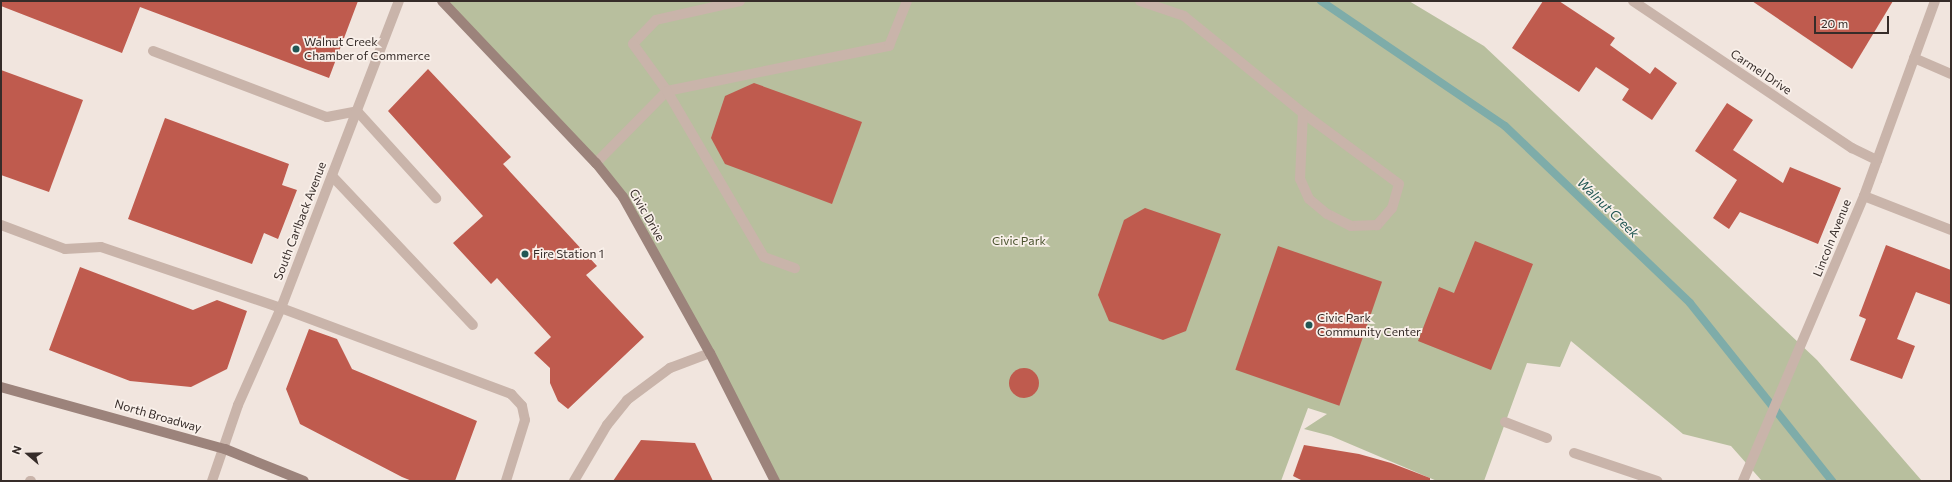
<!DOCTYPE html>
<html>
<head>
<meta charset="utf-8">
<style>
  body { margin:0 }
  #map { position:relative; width:1952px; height:482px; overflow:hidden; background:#f1e5de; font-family:Commissioner,sans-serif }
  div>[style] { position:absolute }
  .green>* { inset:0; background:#b8bf9e }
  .stream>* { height:8px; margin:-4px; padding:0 4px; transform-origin:4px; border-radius:4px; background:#7eaca9 }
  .building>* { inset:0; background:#bf5b4e; transform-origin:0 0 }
  .round { border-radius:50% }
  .lane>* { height:10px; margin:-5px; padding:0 5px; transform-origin:5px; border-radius:5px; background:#c9b4aa }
  .street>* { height:10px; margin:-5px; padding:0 5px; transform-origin:5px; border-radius:5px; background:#c9b4aa }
  .secondary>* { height:10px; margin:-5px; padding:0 5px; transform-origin:5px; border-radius:5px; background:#9c837b }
  .dots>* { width:11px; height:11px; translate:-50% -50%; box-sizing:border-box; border:2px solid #f9f0ea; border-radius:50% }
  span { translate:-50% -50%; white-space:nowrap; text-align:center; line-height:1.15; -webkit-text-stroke:3.5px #f9f0ea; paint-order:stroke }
  .poi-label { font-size:12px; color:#362c29 }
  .left { translate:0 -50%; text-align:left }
  .street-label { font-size:12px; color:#362c29 }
  .park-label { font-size:12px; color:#4a532e }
  .water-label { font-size:13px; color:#215653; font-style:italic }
  .frame { position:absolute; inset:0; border:2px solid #362c29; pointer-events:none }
  .north { position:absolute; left:8px; top:434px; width:40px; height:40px; -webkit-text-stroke:3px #f9f0ea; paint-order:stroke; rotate:290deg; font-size:11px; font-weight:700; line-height:16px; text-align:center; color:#362c29 }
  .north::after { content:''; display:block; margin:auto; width:14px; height:18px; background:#362c29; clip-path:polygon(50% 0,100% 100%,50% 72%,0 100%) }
  .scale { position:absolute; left:1814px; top:16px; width:75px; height:18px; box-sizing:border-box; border:2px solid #362c29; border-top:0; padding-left:5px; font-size:12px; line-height:14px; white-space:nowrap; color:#362c29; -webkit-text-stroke:3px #f9f0ea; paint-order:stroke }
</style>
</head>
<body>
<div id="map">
  <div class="green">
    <i style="clip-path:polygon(442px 1px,1409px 1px,1484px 46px,1817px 360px,1922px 481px,1762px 481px,1731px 446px,1683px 434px,1571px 341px,1560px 367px,1527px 363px,1484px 481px,1437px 481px,1331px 436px,1304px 429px,1327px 414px,1308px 408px,1281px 481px,775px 481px,623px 197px)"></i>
  </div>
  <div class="stream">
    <i style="left:1321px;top:1px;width:222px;rotate:34.2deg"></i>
    <i style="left:1505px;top:126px;width:256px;rotate:43.7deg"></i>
    <i style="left:1690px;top:303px;width:228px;rotate:51.4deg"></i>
  </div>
  <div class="building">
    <i style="clip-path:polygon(1px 1px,358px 1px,329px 78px,140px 7px,122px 53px,1px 6px)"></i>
    <i style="clip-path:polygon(1543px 1px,1559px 1px,1615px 38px,1610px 45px,1650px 74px,1655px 67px,1677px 83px,1652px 120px,1622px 100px,1629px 89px,1596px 67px,1579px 92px,1512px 48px)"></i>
    <i style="clip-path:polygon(1752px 1px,1893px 1px,1852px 69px)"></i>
    <i style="clip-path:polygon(428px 69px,511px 157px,503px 164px,597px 266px,586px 275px,644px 337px,568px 409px,558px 401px,550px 383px,550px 368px,534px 353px,551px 337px,497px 278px,491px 284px,453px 243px,483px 216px,388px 111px)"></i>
    <i style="clip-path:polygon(1px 70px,83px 100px,49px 192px,1px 175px)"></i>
    <i style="clip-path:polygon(754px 83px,862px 122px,832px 204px,725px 164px,711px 138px,725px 96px)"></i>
    <i style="clip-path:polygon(1727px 103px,1753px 120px,1733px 150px,1783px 183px,1790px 167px,1841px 188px,1818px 244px,1740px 212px,1729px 229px,1713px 218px,1737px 180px,1695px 151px)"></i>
    <i style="clip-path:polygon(165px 118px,289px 164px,282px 185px,297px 190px,278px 239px,264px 233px,252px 264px,128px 219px)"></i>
    <i style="clip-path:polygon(1145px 208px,1221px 234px,1186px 331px,1163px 340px,1109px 321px,1098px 295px,1124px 220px)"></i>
    <i style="clip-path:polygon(1475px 241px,1533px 264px,1491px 370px,1418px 341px,1439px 287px,1454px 293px)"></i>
    <i style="clip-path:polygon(1886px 245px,1951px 270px,1951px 305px,1916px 292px,1897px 339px,1915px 346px,1902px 379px,1850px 360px,1866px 319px,1859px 316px)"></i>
    <i style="left:1278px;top:246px;width:110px;height:131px;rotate:19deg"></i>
    <i style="clip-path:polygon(80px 267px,193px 310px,217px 300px,247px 311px,227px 369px,191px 387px,130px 381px,49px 350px)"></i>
    <i style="clip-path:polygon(309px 329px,337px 339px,352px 369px,477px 421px,455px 481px,412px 481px,402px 477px,300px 424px,286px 389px)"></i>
    <i class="round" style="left:1009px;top:368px;width:30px;height:30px"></i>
    <i style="clip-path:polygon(641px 440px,695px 443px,713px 481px,613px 481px)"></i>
    <i style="clip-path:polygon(1304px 445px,1359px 454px,1391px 463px,1430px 478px,1430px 481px,1303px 481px,1293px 476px)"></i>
  </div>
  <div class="lane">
    <i style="left:740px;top:1px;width:86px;rotate:167.3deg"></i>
    <i style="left:656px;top:20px;width:33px;rotate:134deg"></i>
    <i style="left:633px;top:44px;width:58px;rotate:54.1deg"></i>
    <i style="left:667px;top:91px;width:227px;rotate:-11.5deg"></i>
    <i style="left:889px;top:46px;width:48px;rotate:-68.2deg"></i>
    <i style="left:1140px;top:1px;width:46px;rotate:18.8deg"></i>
    <i style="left:1184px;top:16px;width:154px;rotate:39.2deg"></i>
    <i style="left:1303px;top:113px;width:119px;rotate:36.5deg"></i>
    <i style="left:1399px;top:184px;width:25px;rotate:106deg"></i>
    <i style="left:1392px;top:208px;width:23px;rotate:131deg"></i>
    <i style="left:1377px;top:225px;width:26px;rotate:178deg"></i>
    <i style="left:1351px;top:226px;width:27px;rotate:-153deg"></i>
    <i style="left:1327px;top:214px;width:23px;rotate:-140deg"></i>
    <i style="left:1309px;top:199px;width:22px;rotate:-114deg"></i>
    <i style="left:1300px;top:179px;width:66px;rotate:-87.4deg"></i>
    <i style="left:153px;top:51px;width:186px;rotate:20.8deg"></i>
    <i style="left:327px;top:117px;width:31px;rotate:-11deg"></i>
    <i style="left:357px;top:111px;width:118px;rotate:47.8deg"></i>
    <i style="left:1914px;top:58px;width:40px;rotate:23.4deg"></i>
    <i style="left:596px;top:163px;width:101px;rotate:-45.4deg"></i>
    <i style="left:667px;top:91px;width:192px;rotate:59.7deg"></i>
    <i style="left:764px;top:257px;width:33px;rotate:20deg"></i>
    <i style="left:332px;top:176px;width:205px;rotate:46.6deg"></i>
    <i style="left:1px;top:225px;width:68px;rotate:20.6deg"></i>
    <i style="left:65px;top:249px;width:36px;rotate:-3deg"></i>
    <i style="left:101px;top:247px;width:190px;rotate:18.7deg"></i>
    <i style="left:281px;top:308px;width:246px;rotate:20.5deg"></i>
    <i style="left:511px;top:394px;width:16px;rotate:47deg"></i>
    <i style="left:522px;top:406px;width:14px;rotate:78deg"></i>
    <i style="left:525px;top:420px;width:64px;rotate:107.3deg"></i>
    <i style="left:1505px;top:422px;width:45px;rotate:20.9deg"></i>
    <i style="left:1574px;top:453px;width:88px;rotate:18.6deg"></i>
    <i style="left:30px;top:481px;width:1px"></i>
    <i style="left:574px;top:481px;width:65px;rotate:-59.5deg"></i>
    <i style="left:607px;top:425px;width:32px;rotate:-51deg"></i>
    <i style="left:627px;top:400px;width:54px;rotate:-36.7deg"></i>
    <i style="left:670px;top:368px;width:43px;rotate:-20.6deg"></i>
  </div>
  <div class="street">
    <i style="left:1633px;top:1px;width:264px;rotate:33.9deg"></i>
    <i style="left:1852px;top:148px;width:28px;rotate:26deg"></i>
    <i style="left:1864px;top:196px;width:93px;rotate:21.3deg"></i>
    <i style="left:212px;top:481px;width:80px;rotate:-71.1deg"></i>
    <i style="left:238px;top:405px;width:106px;rotate:-66.1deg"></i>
    <i style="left:281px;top:308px;width:329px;rotate:-69deg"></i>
    <i style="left:1743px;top:481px;width:310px;rotate:-67deg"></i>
    <i style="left:1864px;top:196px;width:208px;rotate:-70deg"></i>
  </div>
  <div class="secondary">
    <i style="left:442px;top:1px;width:224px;rotate:46.5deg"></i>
    <i style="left:596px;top:163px;width:43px;rotate:51.5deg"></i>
    <i style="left:623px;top:197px;width:179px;rotate:60.9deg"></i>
    <i style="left:710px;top:353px;width:144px;rotate:63.1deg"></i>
    <i style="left:1px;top:387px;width:232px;rotate:15.5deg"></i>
    <i style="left:225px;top:449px;width:85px;rotate:22.1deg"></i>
  </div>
  <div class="dots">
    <i style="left:296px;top:49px;background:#215653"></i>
    <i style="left:525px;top:254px;background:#215653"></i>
    <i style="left:1309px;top:325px;background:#215653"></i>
  </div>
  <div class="poi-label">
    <span class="left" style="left:304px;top:49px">Walnut Creek<br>Chamber of Commerce</span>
    <span class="left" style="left:533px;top:254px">Fire Station 1</span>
    <span class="left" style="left:1317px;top:325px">Civic Park<br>Community Center</span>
  </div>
  <div class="street-label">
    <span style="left:1761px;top:72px;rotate:34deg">Carmel Drive</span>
    <span style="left:647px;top:215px;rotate:60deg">Civic Drive</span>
    <span style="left:300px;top:221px;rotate:-69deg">South Carlback Avenue</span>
    <span style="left:1832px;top:238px;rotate:-68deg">Lincoln Avenue</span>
    <span style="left:158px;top:416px;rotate:16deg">North Broadway</span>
  </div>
  <div class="park-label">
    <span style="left:1019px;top:241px">Civic Park</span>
  </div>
  <div class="water-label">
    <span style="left:1608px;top:208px;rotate:44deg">Walnut Creek</span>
  </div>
  <div class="frame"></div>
  <div class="north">N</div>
  <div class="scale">20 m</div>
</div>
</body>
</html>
